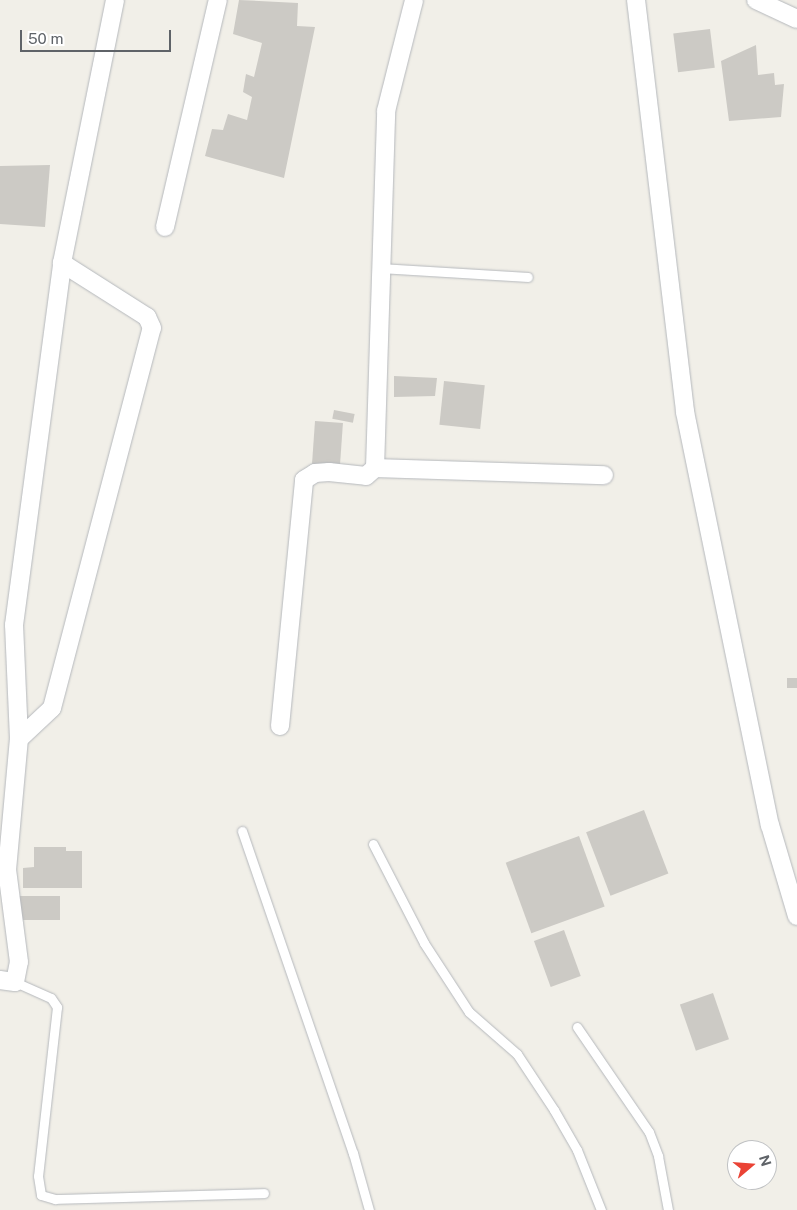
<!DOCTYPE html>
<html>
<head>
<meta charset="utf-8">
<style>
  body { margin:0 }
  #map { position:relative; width:797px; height:1210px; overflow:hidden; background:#f1efe8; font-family:"Public Sans",sans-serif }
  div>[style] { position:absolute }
  .building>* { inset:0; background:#cccac5; transform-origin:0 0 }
  .roads { filter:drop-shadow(0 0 1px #b5b8bc) drop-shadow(0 0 1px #b5b8bc) }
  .lane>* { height:9px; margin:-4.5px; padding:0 4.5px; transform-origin:4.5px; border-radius:4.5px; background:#fff }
  .street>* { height:18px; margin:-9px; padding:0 9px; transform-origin:9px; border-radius:9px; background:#fff }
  span { translate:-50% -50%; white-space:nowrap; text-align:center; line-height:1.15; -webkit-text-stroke:5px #fff; paint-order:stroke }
  .north { position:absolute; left:727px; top:1140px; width:50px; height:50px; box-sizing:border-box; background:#fff; border:1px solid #bfc1c3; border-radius:50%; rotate:72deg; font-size:14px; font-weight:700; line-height:20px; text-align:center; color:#5f6368 }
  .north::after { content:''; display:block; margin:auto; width:18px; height:22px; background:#ea4335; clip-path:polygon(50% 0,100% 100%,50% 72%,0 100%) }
  .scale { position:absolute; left:20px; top:30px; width:151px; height:22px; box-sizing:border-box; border:2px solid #5f6368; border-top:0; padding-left:6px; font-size:15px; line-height:18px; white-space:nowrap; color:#5f6368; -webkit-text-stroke:4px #fff; paint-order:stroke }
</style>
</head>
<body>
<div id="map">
  <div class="building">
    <i style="clip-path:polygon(239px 0,298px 3px,297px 26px,315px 27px,284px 178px,205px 156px,212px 129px,223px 130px,228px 114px,247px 120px,252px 97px,243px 92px,246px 74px,254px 77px,262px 43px,233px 34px)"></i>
    <i style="left:710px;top:29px;width:39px;height:37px;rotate:83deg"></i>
    <i style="clip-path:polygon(756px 45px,758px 75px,774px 73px,775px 85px,784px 84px,781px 117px,729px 121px,721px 61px)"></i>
    <i style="clip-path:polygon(50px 165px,45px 227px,0 224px,0 166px)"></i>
    <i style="clip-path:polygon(394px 376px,437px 378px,435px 396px,394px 397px)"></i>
    <i style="left:444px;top:381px;width:41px;height:44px;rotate:6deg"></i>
    <i style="left:334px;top:410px;width:21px;height:9px;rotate:11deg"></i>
    <i style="left:315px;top:421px;width:28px;height:43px;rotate:4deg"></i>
    <i style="left:797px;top:678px;width:10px;height:10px;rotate:90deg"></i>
    <i style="left:644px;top:810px;width:68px;height:62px;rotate:69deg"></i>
    <i style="left:579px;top:836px;width:75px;height:78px;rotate:70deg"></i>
    <i style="clip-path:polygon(34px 847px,66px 847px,66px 851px,82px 851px,82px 888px,23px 888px,23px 868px,34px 867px)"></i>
    <i style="left:16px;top:896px;width:44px;height:24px"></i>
    <i style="left:564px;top:930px;width:49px;height:32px;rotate:70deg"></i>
    <i style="left:713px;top:993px;width:49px;height:35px;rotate:71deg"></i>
  </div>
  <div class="roads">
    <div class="lane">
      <i style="left:380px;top:268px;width:148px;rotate:3.5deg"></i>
      <i style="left:242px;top:831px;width:341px;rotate:71deg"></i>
      <i style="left:353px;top:1153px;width:59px;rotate:74.3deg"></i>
      <i style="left:373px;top:844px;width:111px;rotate:62.7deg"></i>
      <i style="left:424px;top:943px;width:82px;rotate:56.9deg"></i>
      <i style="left:469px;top:1012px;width:64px;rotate:41.2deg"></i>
      <i style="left:517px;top:1054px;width:67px;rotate:56.5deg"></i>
      <i style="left:554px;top:1110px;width:46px;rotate:60.1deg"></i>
      <i style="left:577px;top:1150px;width:65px;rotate:68.2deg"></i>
      <i style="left:15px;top:982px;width:39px;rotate:24deg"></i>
      <i style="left:51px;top:998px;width:11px;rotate:56deg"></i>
      <i style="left:57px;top:1007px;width:170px;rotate:96.4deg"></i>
      <i style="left:38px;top:1176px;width:19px;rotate:81deg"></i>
      <i style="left:41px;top:1195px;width:15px;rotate:16deg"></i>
      <i style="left:55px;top:1199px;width:209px;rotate:-1.6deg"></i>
      <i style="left:577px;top:1027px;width:127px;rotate:55.6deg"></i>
      <i style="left:649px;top:1132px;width:26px;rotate:69deg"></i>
      <i style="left:658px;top:1156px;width:55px;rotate:79.5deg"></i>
    </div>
    <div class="street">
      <i style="left:636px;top:0;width:415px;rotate:83.2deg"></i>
      <i style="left:685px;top:412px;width:422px;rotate:78.4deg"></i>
      <i style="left:770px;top:825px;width:95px;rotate:73.5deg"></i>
      <i style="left:756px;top:0;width:45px;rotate:24.9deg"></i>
      <i style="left:165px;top:227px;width:233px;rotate:-76.9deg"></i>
      <i style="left:375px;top:468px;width:229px;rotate:1.8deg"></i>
      <i style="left:280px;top:726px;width:247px;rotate:-84.4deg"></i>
      <i style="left:304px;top:480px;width:13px;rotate:-32deg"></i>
      <i style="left:315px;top:473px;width:14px;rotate:-4deg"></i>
      <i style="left:329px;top:472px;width:37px;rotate:6deg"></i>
      <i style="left:366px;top:476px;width:12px;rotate:-42deg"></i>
      <i style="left:375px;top:468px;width:357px;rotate:-88.2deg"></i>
      <i style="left:386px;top:111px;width:114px;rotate:-75.8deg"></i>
      <i style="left:19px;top:739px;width:45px;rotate:-43.2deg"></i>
      <i style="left:52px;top:708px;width:393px;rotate:-75.3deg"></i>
      <i style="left:152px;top:328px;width:12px;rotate:-114deg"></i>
      <i style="left:147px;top:317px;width:101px;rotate:-147.6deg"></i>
      <i style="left:0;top:980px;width:15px;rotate:8deg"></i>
      <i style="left:15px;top:982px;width:20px;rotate:-79deg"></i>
      <i style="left:19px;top:962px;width:93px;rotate:-97.4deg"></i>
      <i style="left:7px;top:870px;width:132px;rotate:-84.8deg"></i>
      <i style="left:19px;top:739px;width:114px;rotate:-92.5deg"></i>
      <i style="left:14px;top:625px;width:365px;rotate:-82.4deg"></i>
      <i style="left:62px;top:263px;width:268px;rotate:-78.6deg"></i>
    </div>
  </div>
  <div class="north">N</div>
  <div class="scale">50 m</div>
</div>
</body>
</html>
